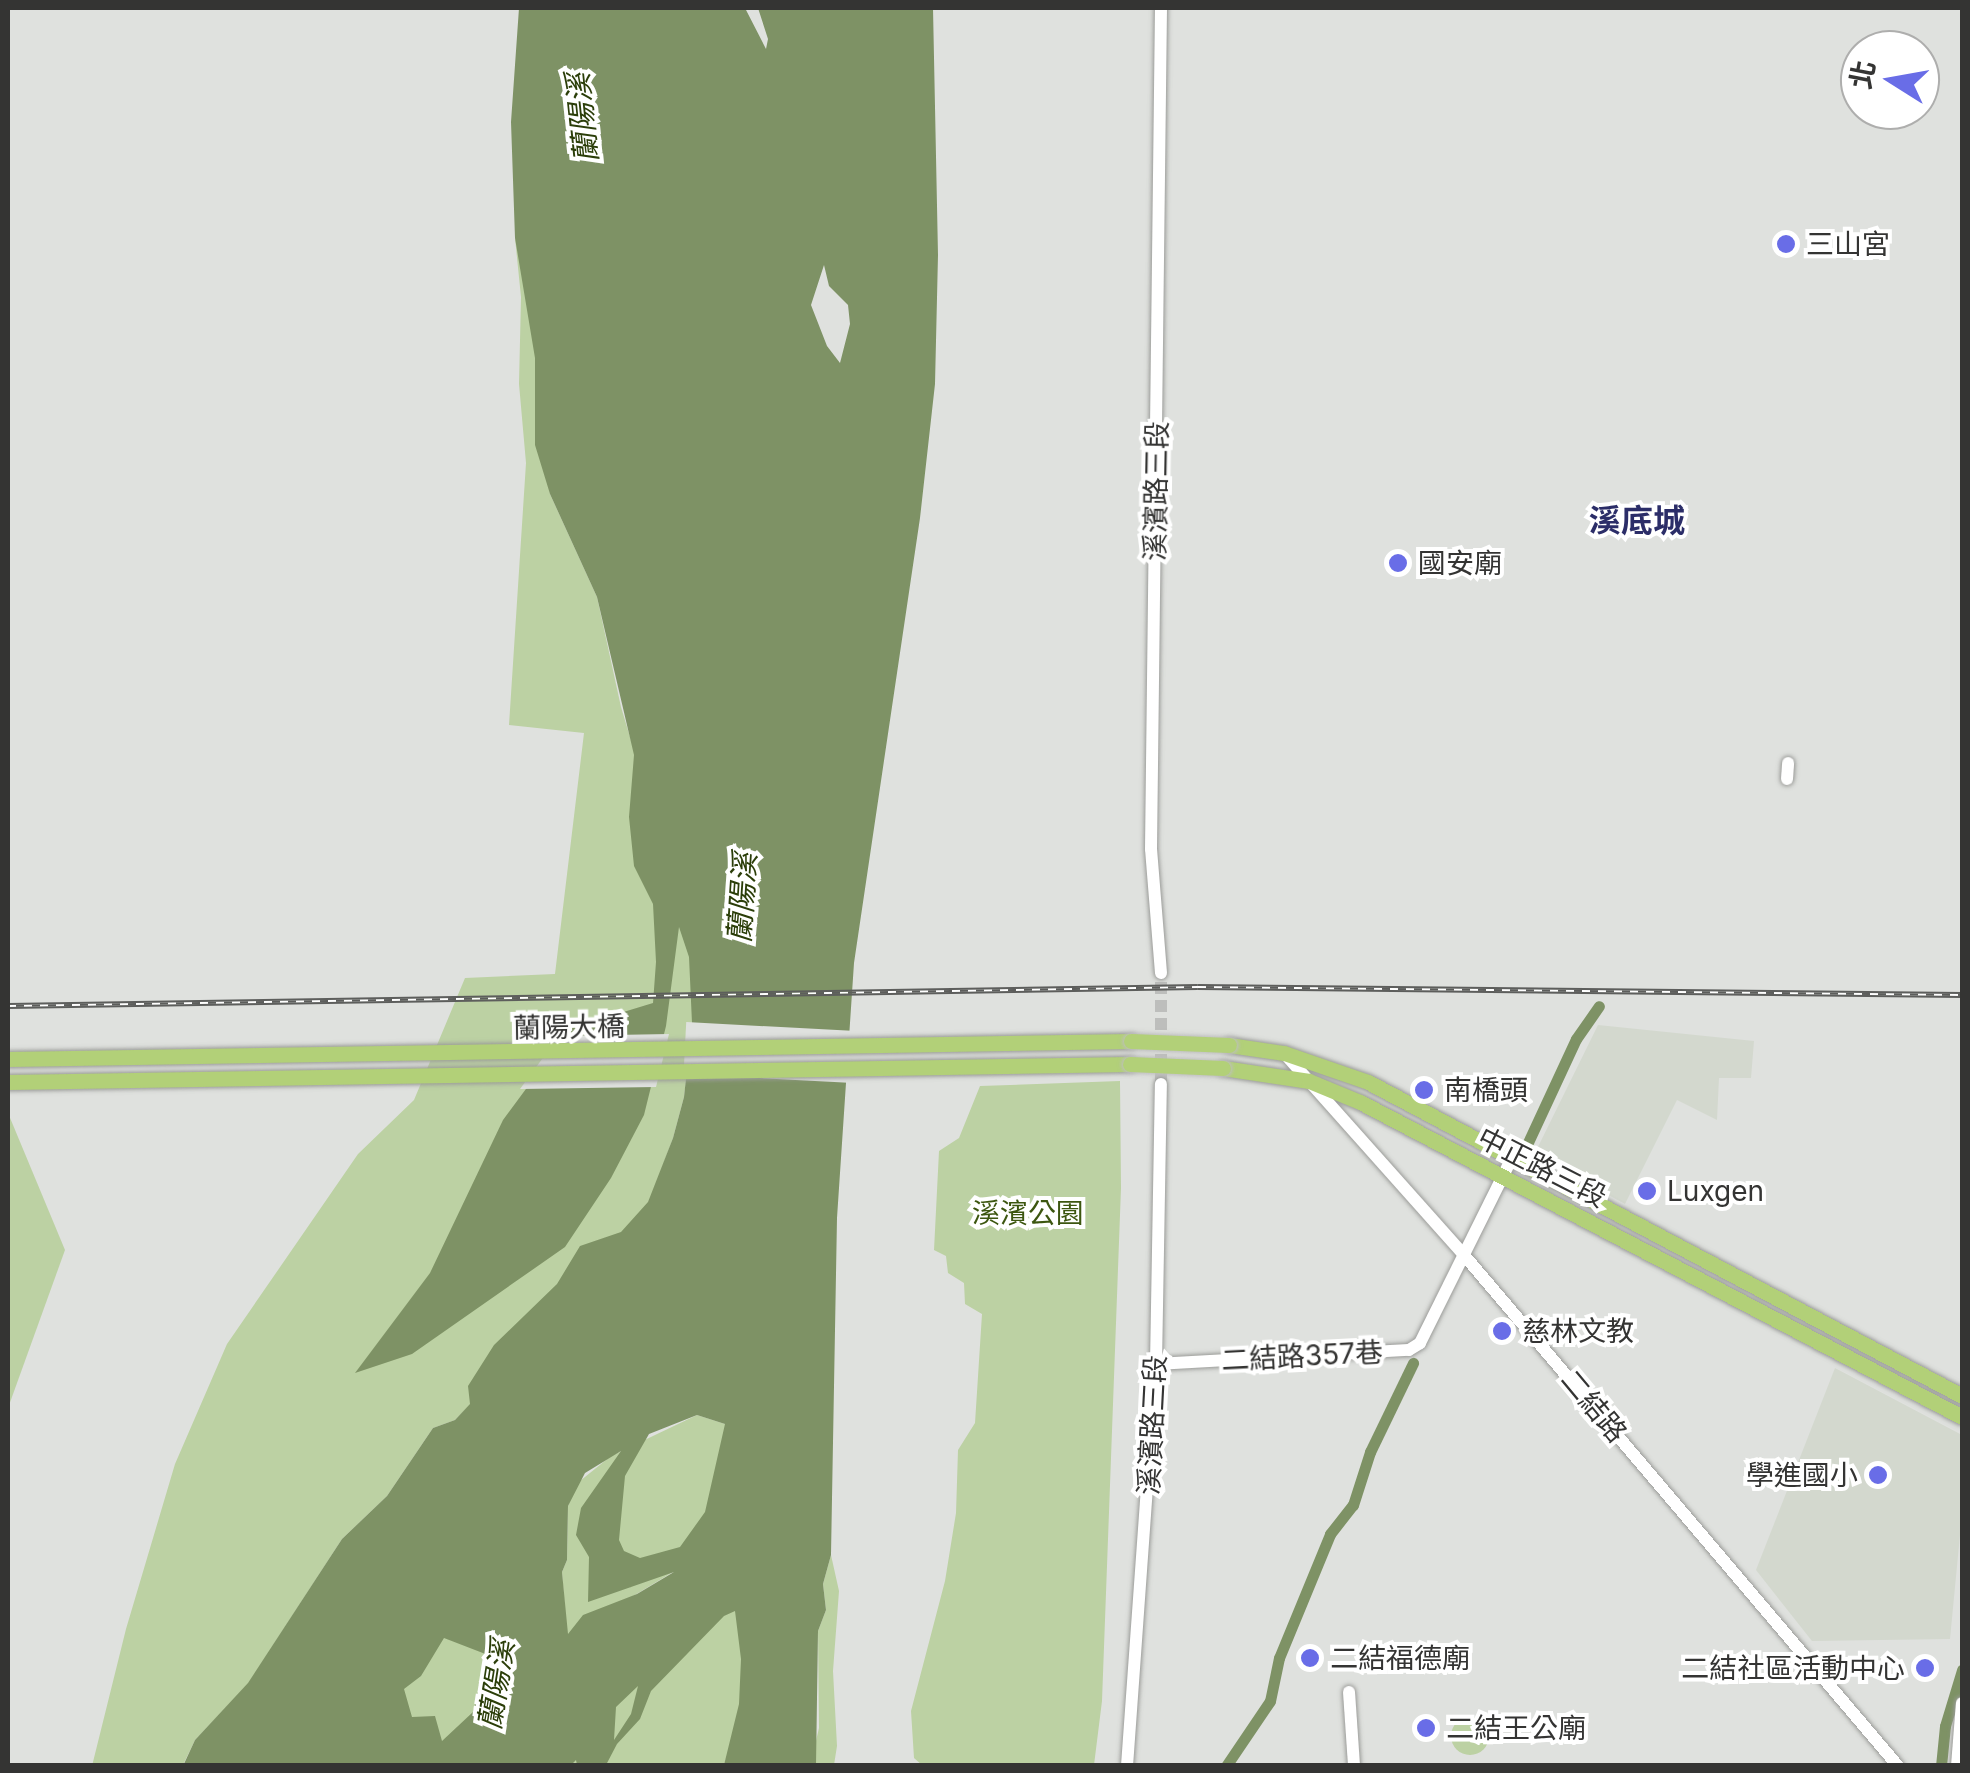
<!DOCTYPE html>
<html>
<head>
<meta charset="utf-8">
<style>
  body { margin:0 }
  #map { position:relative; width:1970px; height:1773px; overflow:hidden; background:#dfe1de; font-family:Inter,"Noto Sans TC",sans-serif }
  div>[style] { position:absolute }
  .built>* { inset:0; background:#d3d8ce }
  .green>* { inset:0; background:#bcd1a3 }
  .round { border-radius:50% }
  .water>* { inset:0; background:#7e9265 }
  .pier>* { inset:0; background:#dfe1de; transform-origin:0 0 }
  .canal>* { height:11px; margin:-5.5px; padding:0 5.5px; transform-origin:5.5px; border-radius:5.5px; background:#7e9265 }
  .minor-tunnel>* { height:12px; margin-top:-6px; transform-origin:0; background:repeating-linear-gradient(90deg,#bdbebc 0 12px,transparent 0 18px) }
  .roads { filter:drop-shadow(0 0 2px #9b9c99) drop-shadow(0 0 2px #9b9c99) }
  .minor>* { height:12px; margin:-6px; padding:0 6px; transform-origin:6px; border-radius:6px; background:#fff }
  .major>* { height:15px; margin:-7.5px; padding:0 7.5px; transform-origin:7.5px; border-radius:7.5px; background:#b2d078 }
  .rail>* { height:6px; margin-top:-3px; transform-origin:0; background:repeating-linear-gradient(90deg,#fff 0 8px,#5d5e5c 0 16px); box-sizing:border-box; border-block:2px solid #5d5e5c }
  .bridges { filter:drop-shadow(0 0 2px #bebebe) drop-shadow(0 0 2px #bebebe) }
  .major-bridge>* { height:15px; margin:-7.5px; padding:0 7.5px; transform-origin:7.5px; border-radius:7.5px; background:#b2d078 }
  .dots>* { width:28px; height:28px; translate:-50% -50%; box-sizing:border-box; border:5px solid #fff; border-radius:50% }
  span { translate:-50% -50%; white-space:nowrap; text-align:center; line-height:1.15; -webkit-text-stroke:8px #fff; paint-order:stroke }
  .poi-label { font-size:28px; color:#343433 }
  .left { translate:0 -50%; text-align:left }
  .right { translate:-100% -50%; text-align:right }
  .street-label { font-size:28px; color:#343433 }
  .park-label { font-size:28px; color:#3c560f }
  .water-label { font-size:30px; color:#2b3e09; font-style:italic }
  .quarter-label { font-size:32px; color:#2b2d68; font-weight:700 }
  .frame { position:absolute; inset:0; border:10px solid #343433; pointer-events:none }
  .north { position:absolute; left:1840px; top:30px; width:100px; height:100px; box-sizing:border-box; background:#fff; border:2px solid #aeaead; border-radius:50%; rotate:281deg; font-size:28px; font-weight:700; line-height:40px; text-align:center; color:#343433 }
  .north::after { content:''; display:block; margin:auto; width:35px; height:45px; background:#696de7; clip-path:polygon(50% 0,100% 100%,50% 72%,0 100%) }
</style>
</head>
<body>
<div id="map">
  <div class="built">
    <i style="clip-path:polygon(1598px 1025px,1754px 1041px,1751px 1078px,1719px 1078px,1717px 1120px,1677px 1100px,1625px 1204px,1534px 1155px)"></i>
    <i style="clip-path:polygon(1835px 1368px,1962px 1435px,1962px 1514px,1950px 1639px,1812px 1641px,1756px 1570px)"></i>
  </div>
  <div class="green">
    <i style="clip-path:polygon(515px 238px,536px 289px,550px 494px,597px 597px,621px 707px,699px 966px,684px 1097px,673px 1138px,650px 1200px,596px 1277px,455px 1420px,433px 1428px,387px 1496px,342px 1539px,248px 1684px,195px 1740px,183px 1765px,92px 1766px,126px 1629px,175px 1464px,227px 1344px,358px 1154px,414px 1100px,465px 978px,555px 974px,584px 733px,509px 725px,526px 463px,519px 384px,521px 297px)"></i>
    <i style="clip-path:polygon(1120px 1081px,1121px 1188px,1102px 1701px,1094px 1765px,922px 1765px,914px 1758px,911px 1711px,945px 1581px,956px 1513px,958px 1450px,975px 1423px,982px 1314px,965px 1304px,964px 1283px,948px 1273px,946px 1256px,934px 1250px,939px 1151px,959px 1138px,980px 1086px)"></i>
    <i style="clip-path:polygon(8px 1113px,65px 1250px,8px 1408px)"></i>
    <i style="clip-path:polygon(697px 1415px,725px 1424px,736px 1441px,711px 1512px,678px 1569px,567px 1636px,562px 1572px,567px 1560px,568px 1506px,575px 1485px,611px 1456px)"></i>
    <i style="clip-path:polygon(831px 1555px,839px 1591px,833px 1671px,837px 1746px,834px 1765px,810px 1766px,819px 1728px,818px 1631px,826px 1610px,823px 1584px)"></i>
    <i style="clip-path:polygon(713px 1566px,759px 1655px,724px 1765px,548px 1766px)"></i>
    <i style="clip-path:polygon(511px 1612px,464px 1750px,369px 1766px,402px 1614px)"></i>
    <i class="round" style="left:1451px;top:1717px;width:38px;height:38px"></i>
  </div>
  <div class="water">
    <i style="clip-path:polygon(evenodd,519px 8px,745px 8px,766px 49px,768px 39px,758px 8px,933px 8px,938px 255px,935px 384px,920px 518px,854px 963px,837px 1218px,831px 1555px,823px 1584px,826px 1610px,818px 1631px,816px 1765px,724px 1765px,739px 1704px,741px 1659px,735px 1611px,724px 1616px,651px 1691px,640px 1719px,617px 1744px,606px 1765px,577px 1765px,576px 1760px,570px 1766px,183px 1766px,195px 1740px,248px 1683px,342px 1539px,387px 1496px,433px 1428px,455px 1420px,470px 1404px,468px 1386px,494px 1345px,557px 1284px,580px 1246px,621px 1232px,648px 1202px,673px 1138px,684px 1097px,692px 1023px,689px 957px,679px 927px,666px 1026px,644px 1115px,611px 1178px,565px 1247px,412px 1354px,355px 1373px,430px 1273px,503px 1120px,571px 1028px,653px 1003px,656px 962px,653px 904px,634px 866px,629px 817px,634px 755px,597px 597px,550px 494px,535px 445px,535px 358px,515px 238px,511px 122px,519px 8px,824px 265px,829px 286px,848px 305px,850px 324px,840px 363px,827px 346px,811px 305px,824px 265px,519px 8px,697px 1415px,725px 1424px,705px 1512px,680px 1547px,640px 1558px,624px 1551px,619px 1540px,625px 1476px,649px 1434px,697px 1415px,519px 8px,621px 1451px,581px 1508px,576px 1535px,589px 1557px,588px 1602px,674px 1572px,637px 1594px,583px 1615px,568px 1634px,562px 1572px,567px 1560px,568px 1506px,585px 1473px,621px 1451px,519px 8px,444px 1638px,488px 1655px,473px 1712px,442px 1741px,435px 1716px,412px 1717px,404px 1689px,421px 1676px,444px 1638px,519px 8px,638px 1686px,631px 1714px,614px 1740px,616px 1707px,638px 1686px)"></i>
  </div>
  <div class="pier">
    <i style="left:856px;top:1031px;width:52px;height:170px;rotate:93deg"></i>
    <i style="clip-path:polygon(669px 1034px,656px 1087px,520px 1089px,559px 1036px)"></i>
  </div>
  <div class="canal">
    <i style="left:1524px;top:1151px;width:123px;rotate:-65.1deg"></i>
    <i style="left:1576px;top:1039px;width:40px;rotate:-55.1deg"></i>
    <i style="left:1226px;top:1766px;width:78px;rotate:-55.9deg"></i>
    <i style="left:1270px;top:1701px;width:44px;rotate:-78.2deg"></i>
    <i style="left:1279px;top:1658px;width:134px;rotate:-67.6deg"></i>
    <i style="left:1330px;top:1534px;width:37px;rotate:-52deg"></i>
    <i style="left:1353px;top:1505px;width:56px;rotate:-72.2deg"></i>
    <i style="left:1370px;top:1452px;width:99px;rotate:-64.2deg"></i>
    <i style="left:1941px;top:1766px;width:40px;rotate:-84.3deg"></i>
    <i style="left:1945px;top:1726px;width:59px;rotate:-73.1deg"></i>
  </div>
  <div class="minor-tunnel">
    <i style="left:1161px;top:1084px;width:111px;rotate:-90deg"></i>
  </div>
  <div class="roads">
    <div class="minor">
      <i style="left:1787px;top:779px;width:16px;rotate:-86deg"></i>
      <i style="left:1161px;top:973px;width:124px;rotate:-94.6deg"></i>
      <i style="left:1151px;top:849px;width:841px;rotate:-89.32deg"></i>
      <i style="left:1284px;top:1053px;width:271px;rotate:48.3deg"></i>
      <i style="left:1464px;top:1255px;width:670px;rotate:49.66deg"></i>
      <i style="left:1156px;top:1364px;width:253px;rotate:-3.2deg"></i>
      <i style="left:1409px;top:1350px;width:13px;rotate:-32deg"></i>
      <i style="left:1420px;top:1343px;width:207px;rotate:-63.6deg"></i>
      <i style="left:1349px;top:1692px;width:73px;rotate:86.1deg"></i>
      <i style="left:1127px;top:1766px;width:403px;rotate:-85.9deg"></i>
      <i style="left:1156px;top:1364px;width:280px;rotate:-89deg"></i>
      <i style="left:1957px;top:1766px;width:63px;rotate:-85.5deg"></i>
    </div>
    <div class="major">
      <i style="left:1229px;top:1045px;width:56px;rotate:8.3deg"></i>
      <i style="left:1284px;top:1053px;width:89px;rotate:19deg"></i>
      <i style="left:1368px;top:1082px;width:672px;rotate:27.86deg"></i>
      <i style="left:8px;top:1059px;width:1123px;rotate:-0.92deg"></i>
      <i style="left:1223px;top:1068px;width:87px;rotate:8.6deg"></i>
      <i style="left:1309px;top:1081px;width:55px;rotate:22.4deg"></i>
      <i style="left:1360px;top:1102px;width:679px;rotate:27.62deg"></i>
      <i style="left:8px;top:1082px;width:1122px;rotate:-0.92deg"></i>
    </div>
  </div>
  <div class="rail">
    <i style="left:8px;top:1006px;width:1190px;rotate:-0.91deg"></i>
    <i style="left:1198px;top:987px;width:764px;rotate:0.6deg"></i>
  </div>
  <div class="bridges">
    <div class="major-bridge">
      <i style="left:1131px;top:1041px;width:98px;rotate:2.3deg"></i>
      <i style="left:1130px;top:1064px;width:93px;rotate:2.5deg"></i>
    </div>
  </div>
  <div class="dots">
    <i style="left:1786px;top:244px;background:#696de7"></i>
    <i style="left:1398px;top:563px;background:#696de7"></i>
    <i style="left:1424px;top:1090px;background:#696de7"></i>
    <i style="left:1647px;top:1191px;background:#696de7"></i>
    <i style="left:1502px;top:1331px;background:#696de7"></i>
    <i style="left:1878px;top:1475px;background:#696de7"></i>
    <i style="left:1310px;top:1658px;background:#696de7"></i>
    <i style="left:1925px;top:1668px;background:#696de7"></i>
    <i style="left:1426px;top:1728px;background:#696de7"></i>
  </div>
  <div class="poi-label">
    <span class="left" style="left:1806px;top:244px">三山宮</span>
    <span class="left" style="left:1418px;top:563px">國安廟</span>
    <span class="left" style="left:1444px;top:1090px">南橋頭</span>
    <span class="left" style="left:1667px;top:1191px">Luxgen</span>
    <span class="left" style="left:1522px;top:1331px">慈林文教</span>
    <span class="right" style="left:1858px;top:1475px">學進國小</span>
    <span class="left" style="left:1330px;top:1658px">二結福德廟</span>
    <span class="right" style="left:1905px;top:1668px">二結社區活動中心</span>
    <span class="left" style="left:1446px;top:1728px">二結王公廟</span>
  </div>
  <div class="street-label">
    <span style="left:1156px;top:491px;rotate:-89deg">溪濱路三段</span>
    <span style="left:569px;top:1027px;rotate:-1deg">蘭陽大橋</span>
    <span style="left:1542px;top:1167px;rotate:27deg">中正路三段</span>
    <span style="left:1302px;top:1356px;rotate:-3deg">二結路357巷</span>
    <span style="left:1594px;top:1406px;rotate:50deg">二結路</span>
    <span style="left:1152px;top:1425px;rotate:-87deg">溪濱路三段</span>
  </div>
  <div class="park-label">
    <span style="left:1028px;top:1213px">溪濱公園</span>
  </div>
  <div class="water-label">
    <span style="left:582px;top:118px;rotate:-96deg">蘭陽溪</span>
    <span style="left:742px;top:898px;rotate:-86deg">蘭陽溪</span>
    <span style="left:496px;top:1685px;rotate:-81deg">蘭陽溪</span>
  </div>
  <div class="quarter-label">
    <span style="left:1637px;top:521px">溪底城</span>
  </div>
  <div class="frame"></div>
  <div class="north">北</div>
</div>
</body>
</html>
